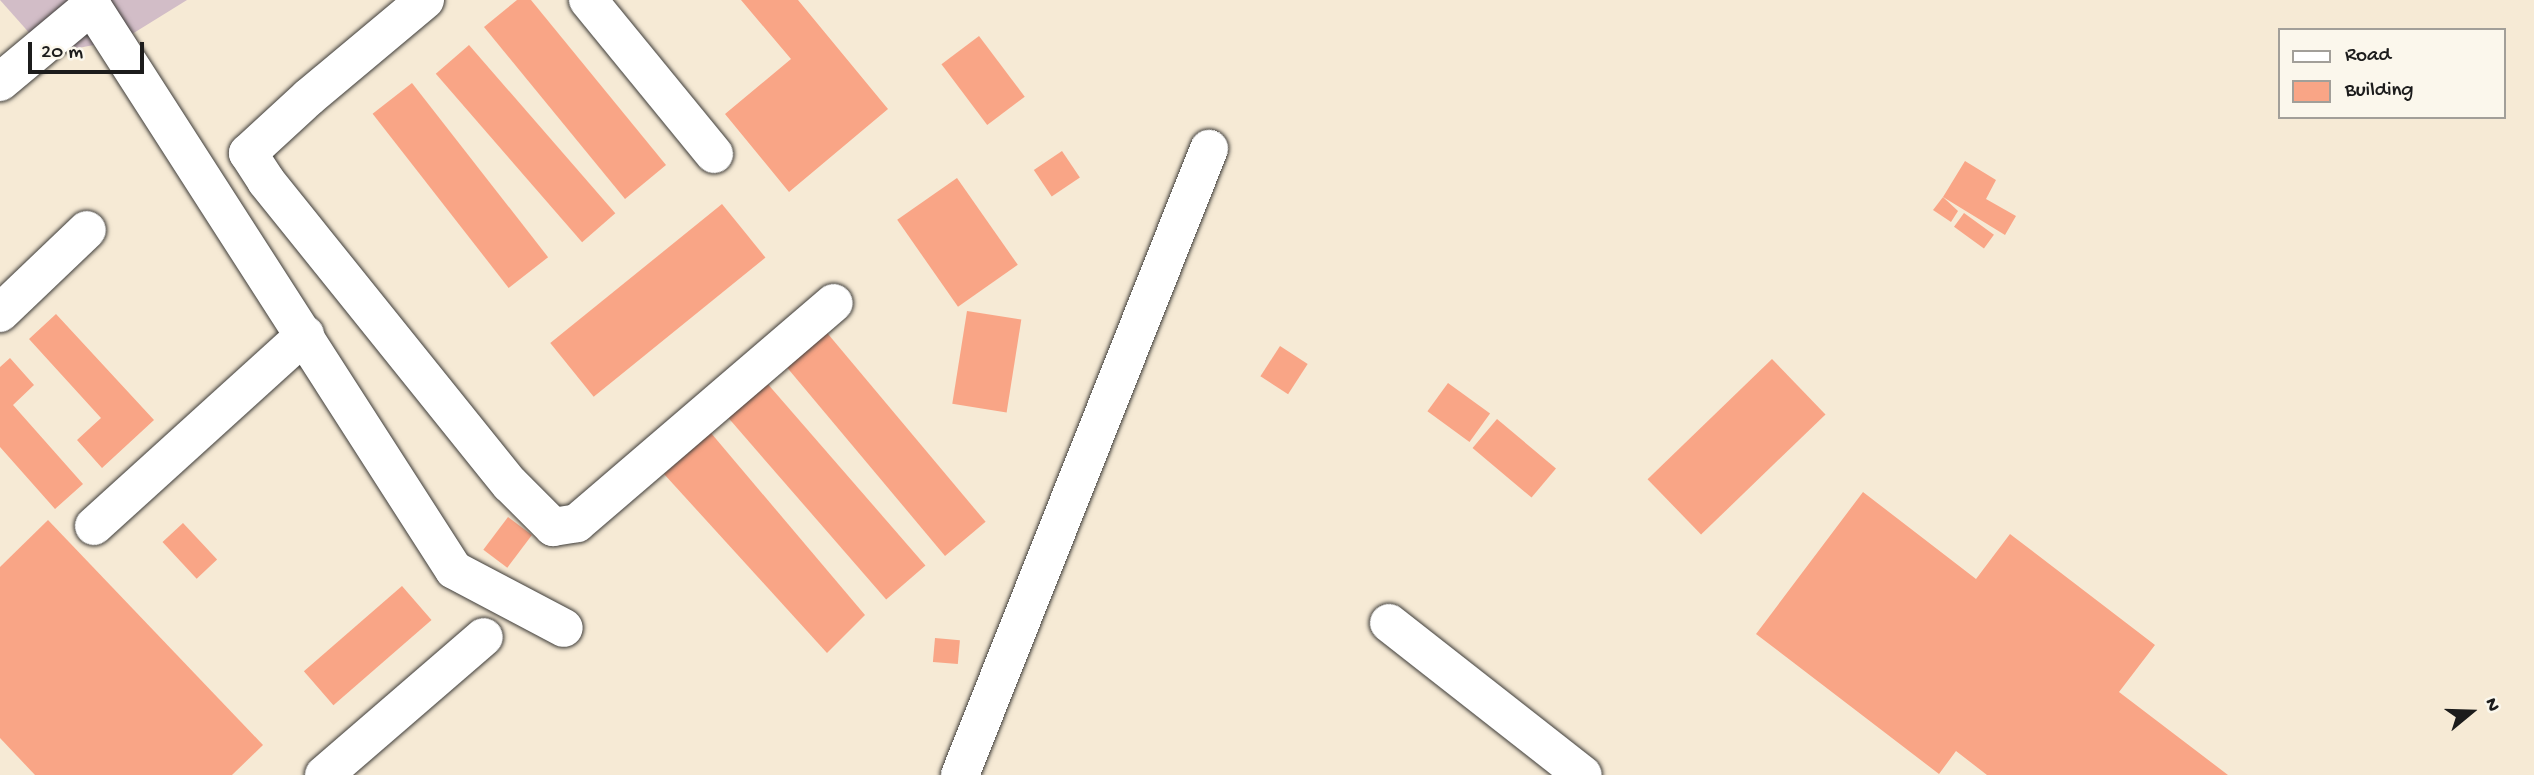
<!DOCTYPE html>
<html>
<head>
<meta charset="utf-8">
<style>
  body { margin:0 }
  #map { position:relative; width:2534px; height:775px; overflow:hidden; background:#f6ead5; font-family:"Gochi Hand",sans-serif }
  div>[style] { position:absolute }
  .industrial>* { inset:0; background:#d2bdc7 }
  .building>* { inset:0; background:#f9a586; transform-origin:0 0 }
  .roads { filter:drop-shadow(0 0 2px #3d3b38) drop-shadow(0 0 2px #3d3b38) }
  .minor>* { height:38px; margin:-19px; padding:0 19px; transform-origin:19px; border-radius:19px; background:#fff }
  span { translate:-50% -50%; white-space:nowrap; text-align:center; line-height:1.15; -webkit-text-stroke:5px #fbf7ec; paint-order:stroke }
  .legend { position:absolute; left:2278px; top:28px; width:228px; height:91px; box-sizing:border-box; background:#fbf7ec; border:2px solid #a29f99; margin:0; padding:9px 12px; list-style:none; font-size:21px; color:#1c1c1c }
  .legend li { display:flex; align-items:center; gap:14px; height:35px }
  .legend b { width:35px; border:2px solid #a29f99 }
  .north { position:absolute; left:2436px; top:677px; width:70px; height:70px; -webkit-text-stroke:5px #fbf7ec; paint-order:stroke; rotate:71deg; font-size:19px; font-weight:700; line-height:28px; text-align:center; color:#1c1c1c }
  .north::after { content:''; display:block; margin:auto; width:24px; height:32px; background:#1c1c1c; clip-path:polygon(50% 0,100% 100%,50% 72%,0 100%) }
  .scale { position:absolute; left:28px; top:42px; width:116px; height:32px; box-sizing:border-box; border:4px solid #1c1c1c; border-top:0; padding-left:9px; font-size:21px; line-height:24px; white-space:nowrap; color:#1c1c1c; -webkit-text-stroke:5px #fbf7ec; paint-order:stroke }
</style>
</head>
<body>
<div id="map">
  <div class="industrial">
    <i style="clip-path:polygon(0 0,187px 0,124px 39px,48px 54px)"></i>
  </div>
  <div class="building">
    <i style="clip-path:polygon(517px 0,531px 0,666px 165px,625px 199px,484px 27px)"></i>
    <i style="clip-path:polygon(741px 0,798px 0,888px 109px,789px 192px,725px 114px,791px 59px)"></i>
    <i style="left:979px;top:36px;width:76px;height:47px;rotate:53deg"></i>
    <i style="left:469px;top:45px;width:223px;height:44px;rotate:49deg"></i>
    <i style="left:412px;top:83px;width:221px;height:50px;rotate:52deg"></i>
    <i style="left:1062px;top:151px;width:32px;height:34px;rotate:56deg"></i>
    <i style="clip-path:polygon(1965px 161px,1996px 180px,1986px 199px,2016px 216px,2005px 235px,1943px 197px)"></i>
    <i style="left:957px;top:178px;width:106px;height:73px;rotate:55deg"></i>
    <i style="clip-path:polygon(1943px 197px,1958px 211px,1951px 222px,1933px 210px)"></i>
    <i style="left:722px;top:204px;width:69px;height:221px;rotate:51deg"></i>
    <i style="left:1964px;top:213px;width:37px;height:17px;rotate:36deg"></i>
    <i style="left:967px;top:311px;width:55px;height:94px;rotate:9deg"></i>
    <i style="clip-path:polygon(56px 314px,154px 420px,102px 468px,77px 440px,101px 418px,29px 339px)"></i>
    <i style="left:823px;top:328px;width:253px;height:53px;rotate:50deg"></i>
    <i style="left:1280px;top:346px;width:33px;height:36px;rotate:33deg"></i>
    <i style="clip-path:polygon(10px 358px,34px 385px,13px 405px,83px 484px,55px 509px,0 447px,0 367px)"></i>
    <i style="left:1772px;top:359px;width:77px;height:173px;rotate:46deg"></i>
    <i style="left:766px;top:382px;width:243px;height:52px;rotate:49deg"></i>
    <i style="left:1448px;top:383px;width:52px;height:35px;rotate:36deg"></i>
    <i style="left:1497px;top:419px;width:77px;height:38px;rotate:40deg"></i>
    <i style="clip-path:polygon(711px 433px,865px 615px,827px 653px,664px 474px)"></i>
    <i style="clip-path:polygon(1863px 492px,1976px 579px,2010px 534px,2155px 645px,2119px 692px,2228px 775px,1987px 775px,1956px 751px,1939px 774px,1756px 634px)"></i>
    <i style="left:508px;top:517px;width:30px;height:41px;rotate:37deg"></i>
    <i style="clip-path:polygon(48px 520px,263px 745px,232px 775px,35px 775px,0 738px,0 567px)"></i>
    <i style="left:183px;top:523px;width:50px;height:28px;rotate:47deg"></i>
    <i style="left:402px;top:586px;width:45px;height:130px;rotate:49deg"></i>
    <i style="left:935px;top:638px;width:25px;height:24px;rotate:5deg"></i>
  </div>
  <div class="roads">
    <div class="minor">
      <i style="left:88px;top:0;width:677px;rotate:57.3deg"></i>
      <i style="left:454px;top:570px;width:124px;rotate:27.8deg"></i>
      <i style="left:425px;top:0;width:151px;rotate:140.1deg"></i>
      <i style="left:309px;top:97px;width:83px;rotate:137.4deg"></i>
      <i style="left:248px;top:153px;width:33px;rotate:57deg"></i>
      <i style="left:266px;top:181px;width:389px;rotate:51.2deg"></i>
      <i style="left:510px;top:484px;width:61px;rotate:45deg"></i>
      <i style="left:553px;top:527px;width:24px;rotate:-9deg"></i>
      <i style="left:577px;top:523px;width:338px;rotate:-40.6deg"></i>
      <i style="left:588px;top:0;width:199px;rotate:50.7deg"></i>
      <i style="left:0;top:82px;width:120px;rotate:-39.9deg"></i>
      <i style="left:0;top:313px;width:120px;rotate:-43.7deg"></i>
      <i style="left:94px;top:526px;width:285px;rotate:-42.2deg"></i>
      <i style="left:1389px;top:623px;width:246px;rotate:38.1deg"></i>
      <i style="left:324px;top:775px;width:211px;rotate:-40.8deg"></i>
      <i style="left:960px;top:775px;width:674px;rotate:-68.31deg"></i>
    </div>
  </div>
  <ul class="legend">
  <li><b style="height:9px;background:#fff"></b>Road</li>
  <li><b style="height:19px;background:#f9a586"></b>Building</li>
  </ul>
  <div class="north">N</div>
  <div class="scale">20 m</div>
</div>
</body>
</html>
